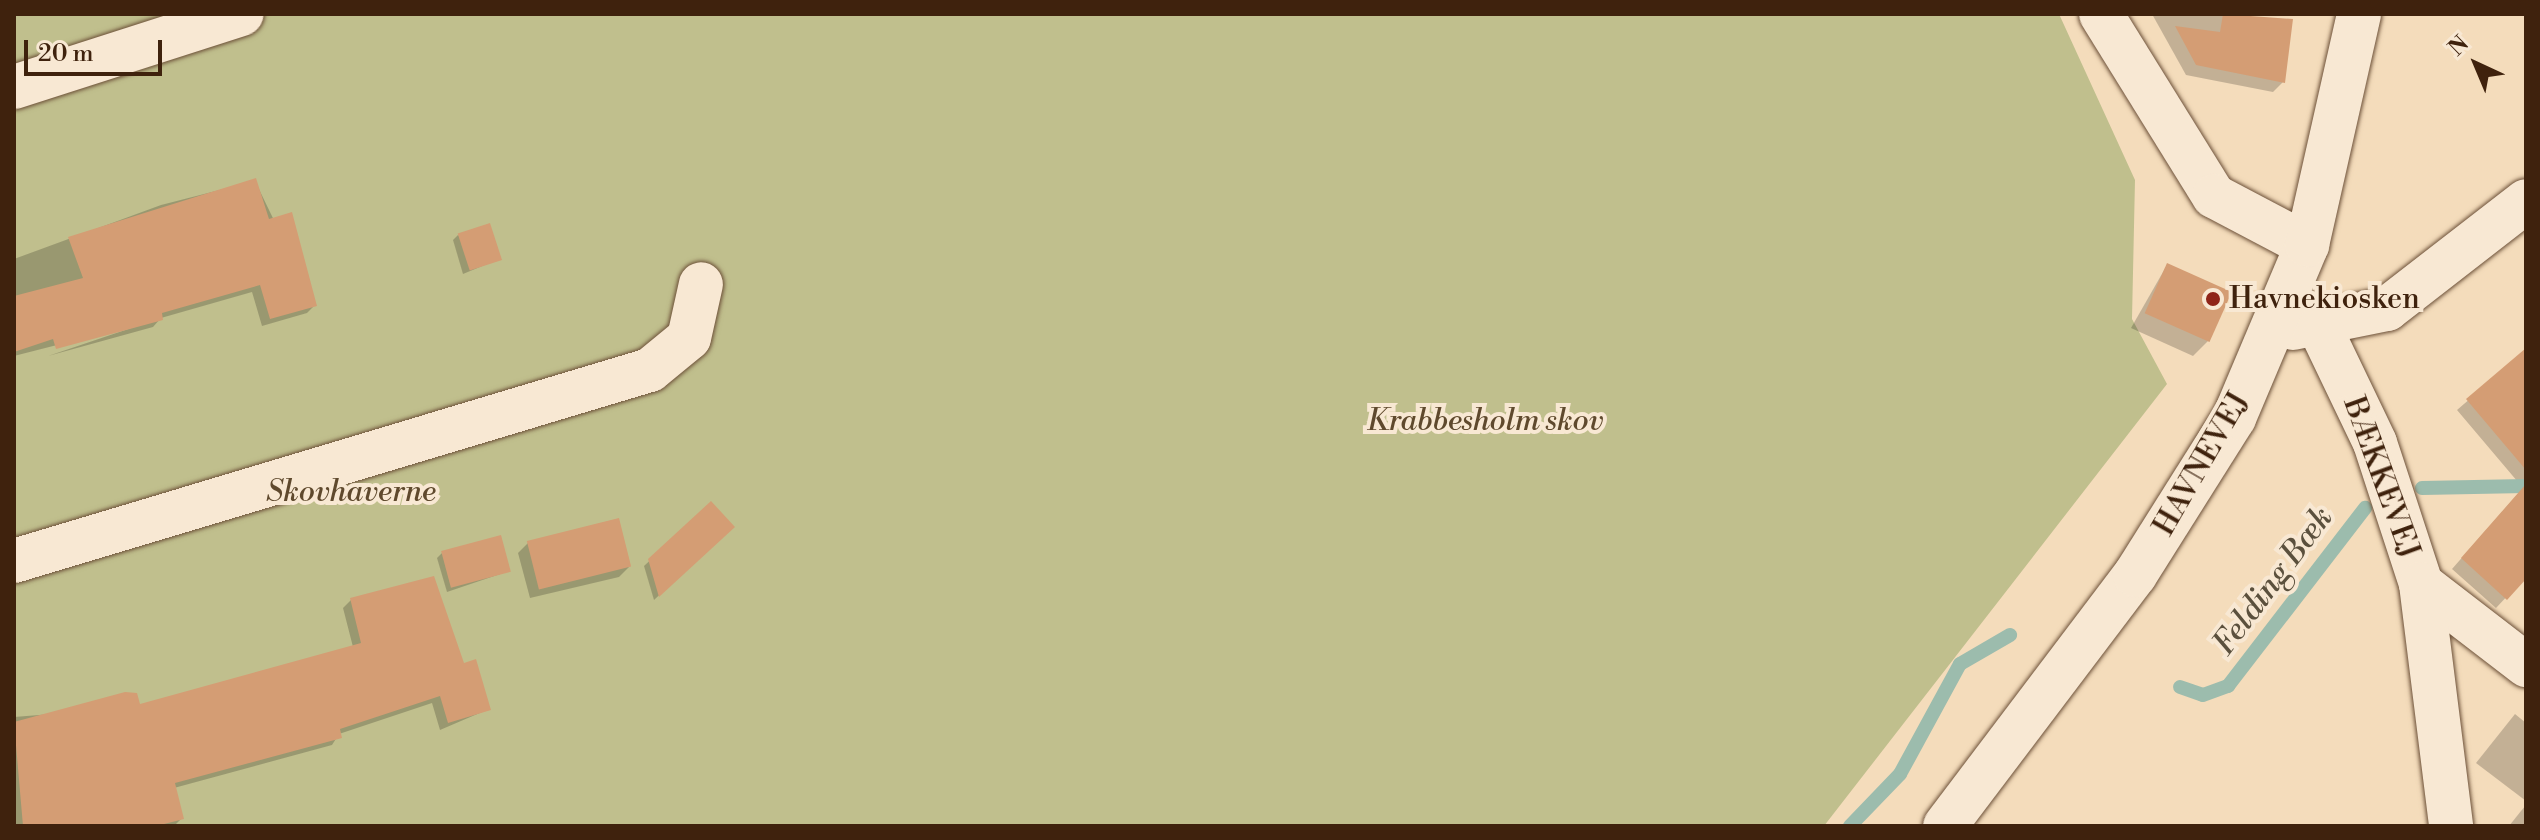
<!DOCTYPE html>
<html>
<head>
<meta charset="utf-8">
<style>
  body { margin:0 }
  #map { position:relative; width:2540px; height:840px; overflow:hidden; background:#f4dcbb; font-family:"Libre Bodoni",serif }
  div>[style] { position:absolute }
  .green>* { inset:0; background:#c0bf8d }
  .shadow>* { inset:0; background:#0003 }
  .stream>* { height:14px; margin:-7px; padding:0 7px; transform-origin:7px; border-radius:7px; background:#9cbcad }
  .building>* { inset:0; background:#d49d74; transform-origin:0 0 }
  .roads { filter:drop-shadow(0 0 2px #6c5038) drop-shadow(0 0 2px #6c5038) }
  .street>* { height:44px; margin:-22px; padding:0 22px; transform-origin:22px; border-radius:22px; background:#f8e8d3 }
  .secondary>* { height:44px; margin:-22px; padding:0 22px; transform-origin:22px; border-radius:22px; background:#f8e8d3 }
  .dots>* { width:22px; height:22px; translate:-50% -50%; box-sizing:border-box; border:4px solid #f8e8d3; border-radius:50% }
  span { translate:-50% -50%; white-space:nowrap; text-align:center; line-height:1.15; -webkit-text-stroke:8px #f8e8d3; paint-order:stroke }
  .poi-label { font-size:30px; color:#3f220d }
  .left { translate:0 -50%; text-align:left }
  .park-label { font-size:30px; color:#5f492d; font-style:italic }
  .street-label { font-size:30px; color:#3f220d }
  .water-label { font-size:32px; color:#5b503d; font-style:italic }
  .frame { position:absolute; inset:0; border:16px solid #3f220d; pointer-events:none }
  .north { position:absolute; left:2436px; top:24px; width:80px; height:80px; -webkit-text-stroke:6px #f8e8d3; paint-order:stroke; rotate:316deg; font-size:22px; font-weight:700; line-height:32px; text-align:center; color:#3f220d }
  .north::after { content:''; display:block; margin:auto; width:28px; height:36px; background:#3f220d; clip-path:polygon(50% 0,100% 100%,50% 72%,0 100%) }
  .scale { position:absolute; left:24px; top:40px; width:138px; height:36px; box-sizing:border-box; border:4px solid #3f220d; border-top:0; padding-left:10px; font-size:24px; line-height:28px; white-space:nowrap; color:#3f220d; -webkit-text-stroke:6px #f8e8d3; paint-order:stroke }
</style>
</head>
<body>
<div id="map">
  <div class="green">
    <i style="clip-path:polygon(14px 14px,2059px 14px,2135px 180px,2132px 319px,2167px 384px,1824px 826px,14px 826px)"></i>
  </div>
  <div class="shadow">
    <i style="clip-path:polygon(2152px 14px,2250px 14px,2283px 82px,2273px 92px,2186px 75px)"></i>
    <i style="clip-path:polygon(255px 181px,315px 305px,307px 313px,262px 326px,252px 292px,161px 318px,153px 327px,48px 356px,155px 320px,14px 356px,14px 259px,161px 205px)"></i>
    <i style="clip-path:polygon(458px 235px,499px 259px,463px 274px,453px 240px)"></i>
    <i style="clip-path:polygon(2167px 265px,2208px 341px,2193px 356px,2131px 328px)"></i>
    <i style="clip-path:polygon(2522px 354px,2526px 576px,2496px 608px,2452px 569px,2523px 488px,2457px 410px)"></i>
    <i style="clip-path:polygon(711px 504px,732px 527px,654px 600px,644px 566px)"></i>
    <i style="clip-path:polygon(528px 543px,629px 567px,619px 577px,530px 598px,518px 553px)"></i>
    <i style="clip-path:polygon(442px 553px,509px 571px,447px 592px,437px 558px)"></i>
    <i style="clip-path:polygon(351px 600px,463px 665px,489px 709px,440px 730px,432px 703px,339px 734px,332px 745px,174px 788px,182px 818px,174px 826px,14px 826px,14px 717px,139px 707px,353px 647px,343px 608px)"></i>
    <i style="clip-path:polygon(2515px 714px,2526px 723px,2526px 801px,2476px 763px)"></i>
    <i style="clip-path:polygon(2526px 805px,2526px 826px,2509px 826px,2521px 811px)"></i>
  </div>
  <div class="stream">
    <i style="left:2422px;top:488px;width:104px;rotate:-1.1deg"></i>
    <i style="left:2180px;top:687px;width:24px;rotate:19deg"></i>
    <i style="left:2203px;top:695px;width:27px;rotate:-20deg"></i>
    <i style="left:2228px;top:686px;width:225px;rotate:-52.4deg"></i>
    <i style="left:1850px;top:826px;width:72px;rotate:-46.1deg"></i>
    <i style="left:1900px;top:774px;width:125px;rotate:-61.4deg"></i>
    <i style="left:1960px;top:664px;width:58px;rotate:-30.1deg"></i>
  </div>
  <div class="building">
    <i style="clip-path:polygon(2223px 14px,2293px 19px,2285px 83px,2196px 65px,2175px 26px,2220px 32px)"></i>
    <i style="clip-path:polygon(256px 178px,269px 219px,292px 212px,317px 306px,270px 319px,260px 285px,162px 313px,163px 320px,56px 349px,53px 339px,14px 352px,14px 296px,83px 278px,68px 237px)"></i>
    <i style="left:490px;top:223px;width:39px;height:34px;rotate:72deg"></i>
    <i style="left:2167px;top:263px;width:71px;height:55px;rotate:24deg"></i>
    <i style="clip-path:polygon(2526px 348px,2526px 470px,2466px 399px)"></i>
    <i style="clip-path:polygon(2526px 484px,2526px 579px,2507px 600px,2461px 558px)"></i>
    <i style="clip-path:polygon(711px 501px,735px 527px,659px 597px,648px 559px)"></i>
    <i style="left:619px;top:518px;width:50px;height:95px;rotate:76deg"></i>
    <i style="left:501px;top:535px;width:38px;height:62px;rotate:75deg"></i>
    <i style="clip-path:polygon(434px 576px,464px 663px,476px 659px,491px 710px,448px 723px,440px 696px,340px 729px,342px 738px,175px 783px,184px 819px,156px 826px,23px 826px,14px 722px,125px 692px,137px 693px,140px 704px,361px 643px,350px 598px)"></i>
  </div>
  <div class="roads">
    <div class="street">
      <i style="left:2101px;top:14px;width:214px;rotate:58.2deg"></i>
      <i style="left:2214px;top:196px;width:105px;rotate:27.8deg"></i>
      <i style="left:14px;top:87px;width:239px;rotate:-17.8deg"></i>
      <i style="left:2293px;top:328px;width:96px;rotate:-11.4deg"></i>
      <i style="left:2387px;top:309px;width:176px;rotate:-37.8deg"></i>
      <i style="left:2320px;top:328px;width:127px;rotate:64.4deg"></i>
      <i style="left:2375px;top:443px;width:148px;rotate:71.9deg"></i>
      <i style="left:2421px;top:584px;width:133px;rotate:37.6deg"></i>
      <i style="left:14px;top:561px;width:664px;rotate:-16.72deg"></i>
      <i style="left:650px;top:370px;width:50px;rotate:-39.4deg"></i>
      <i style="left:689px;top:338px;width:55px;rotate:-77.5deg"></i>
      <i style="left:2421px;top:584px;width:244px;rotate:82.9deg"></i>
    </div>
    <div class="secondary">
      <i style="left:1945px;top:826px;width:315px;rotate:-52.9deg"></i>
      <i style="left:2135px;top:575px;width:186px;rotate:-57.8deg"></i>
      <i style="left:2234px;top:418px;width:188px;rotate:-67.1deg"></i>
      <i style="left:2307px;top:245px;width:237px;rotate:-77.3deg"></i>
    </div>
  </div>
  <div class="dots">
    <i style="left:2213px;top:299px;background:#8f2418"></i>
  </div>
  <div class="poi-label">
    <span class="left" style="left:2229px;top:299px">Havnekiosken</span>
  </div>
  <div class="park-label">
    <span style="left:1485px;top:421px">Krabbesholm skov</span>
    <span style="left:351px;top:492px">Skovhaverne</span>
  </div>
  <div class="street-label">
    <span style="left:2202px;top:464px;rotate:-60deg">HAVNEVEJ</span>
    <span style="left:2381px;top:478px;rotate:70deg">BÆKKEVEJ</span>
  </div>
  <div class="water-label">
    <span style="left:2273px;top:581px;rotate:-53deg">Felding Bæk</span>
  </div>
  <div class="frame"></div>
  <div class="north">N</div>
  <div class="scale">20 m</div>
</div>
</body>
</html>
